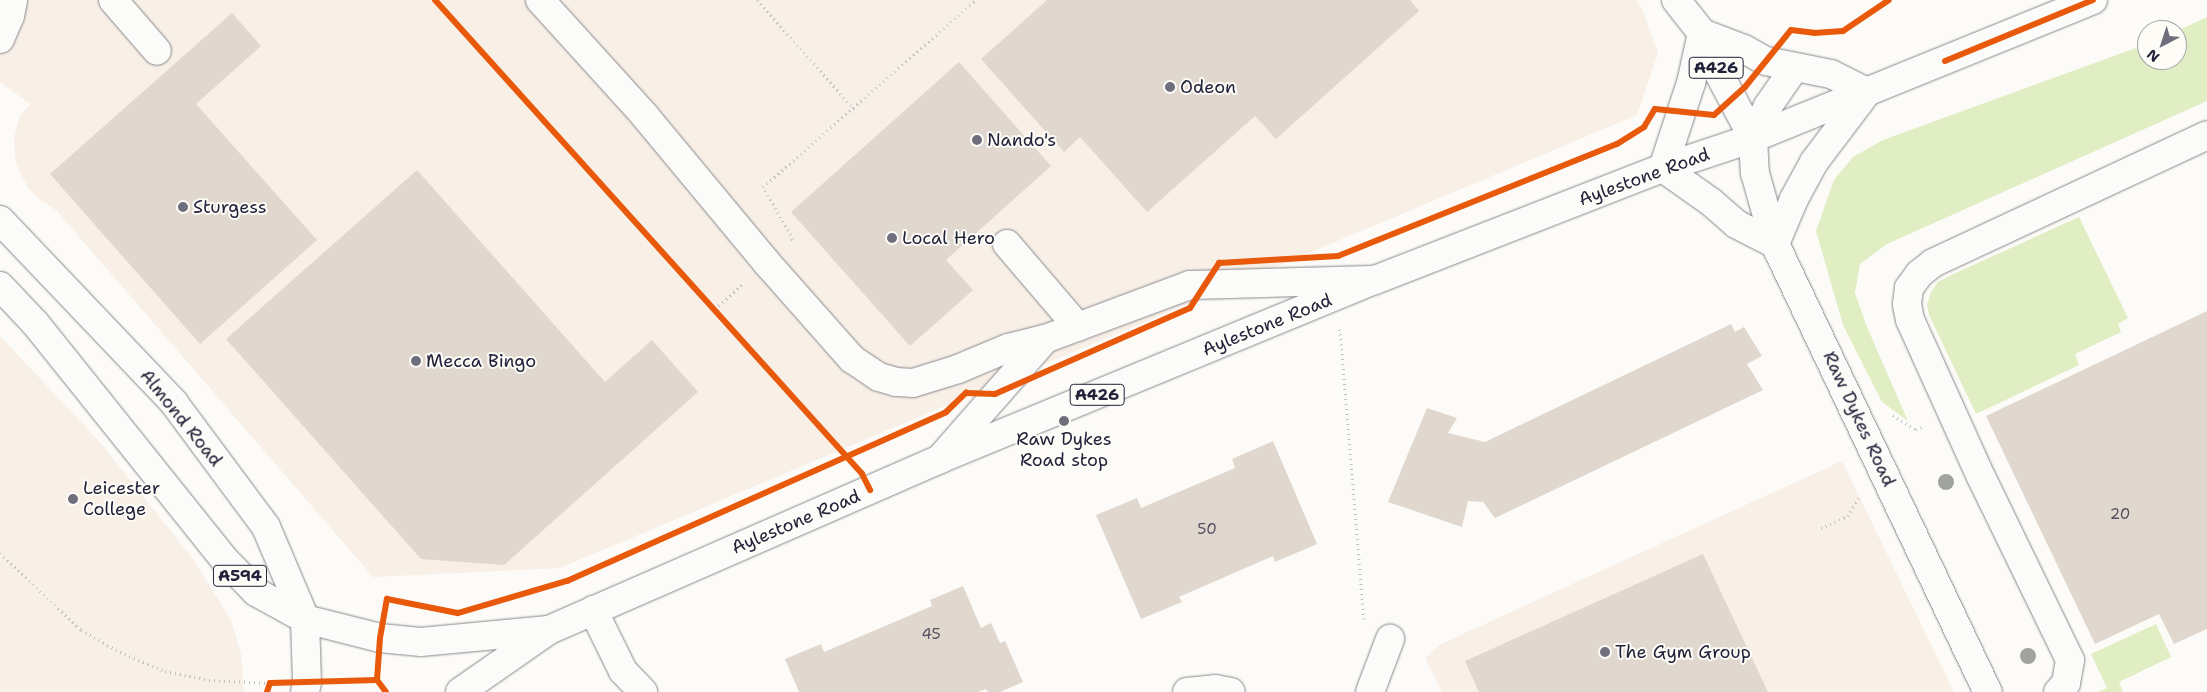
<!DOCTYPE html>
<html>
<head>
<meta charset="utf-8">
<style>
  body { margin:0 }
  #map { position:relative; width:2207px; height:692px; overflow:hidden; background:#fcfbf8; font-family:"Shantell Sans",sans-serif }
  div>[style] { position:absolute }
  .built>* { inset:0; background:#f8efe7 }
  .green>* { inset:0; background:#e1edc2 }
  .building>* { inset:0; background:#e0d7cf }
  .path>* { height:3px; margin-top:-1.5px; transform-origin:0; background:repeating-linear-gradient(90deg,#bfbfc0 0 1px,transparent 0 5px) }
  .roads { filter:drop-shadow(0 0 1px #88888c) drop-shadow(0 0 1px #88888c) }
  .minor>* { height:28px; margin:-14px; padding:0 14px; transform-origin:14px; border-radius:14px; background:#fbfbf9 }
  .major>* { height:28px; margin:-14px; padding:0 14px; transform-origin:14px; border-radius:14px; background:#fbfbf9 }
  .cycleway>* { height:6px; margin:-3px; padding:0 3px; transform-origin:3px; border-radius:3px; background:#e8590c }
  .trees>* { width:16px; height:16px; margin:-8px; border-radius:50%; background:#a0a39f }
  .dots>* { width:14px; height:14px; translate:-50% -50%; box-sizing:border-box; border:2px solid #fdfcf7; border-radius:50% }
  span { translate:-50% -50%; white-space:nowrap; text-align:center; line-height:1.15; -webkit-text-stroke:4px #fdfcf7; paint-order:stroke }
  .number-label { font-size:15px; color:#524f60 }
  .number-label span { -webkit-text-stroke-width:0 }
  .shield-label span { padding:1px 4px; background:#fdfcf7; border:1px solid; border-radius:4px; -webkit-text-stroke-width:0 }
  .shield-label { font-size:16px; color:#22223b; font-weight:700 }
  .poi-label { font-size:18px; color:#22223b }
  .left { translate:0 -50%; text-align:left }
  .street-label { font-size:18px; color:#22223b }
  .north { position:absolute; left:2137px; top:20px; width:50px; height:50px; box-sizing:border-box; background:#fdfcf7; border:1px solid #a5a5ac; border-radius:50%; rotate:220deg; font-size:14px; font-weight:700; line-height:20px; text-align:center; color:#22223b }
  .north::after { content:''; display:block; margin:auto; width:18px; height:22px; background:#6e6e7d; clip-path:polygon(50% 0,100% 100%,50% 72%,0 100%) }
</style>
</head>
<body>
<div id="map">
  <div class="built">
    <i style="clip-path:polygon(0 0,1635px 0,1642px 8px,1658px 53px,1637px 115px,560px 568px,373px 577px,56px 210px,37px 198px,27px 186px,16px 164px,14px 139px,19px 118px,30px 104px,0 82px)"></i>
    <i style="clip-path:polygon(0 336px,98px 440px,193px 559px,231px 620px,241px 654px,244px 692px,0 692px)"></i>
    <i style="clip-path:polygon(1842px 461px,1954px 692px,1442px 692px,1425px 658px,1441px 644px)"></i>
  </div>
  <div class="green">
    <i style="clip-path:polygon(2207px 17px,2207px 101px,1887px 244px,1860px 264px,1855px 293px,1867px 327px,1908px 421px,1882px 402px,1843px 325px,1816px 231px,1834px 180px,1853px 157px,1883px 140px,2147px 44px,2147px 60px,2177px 60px,2177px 31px)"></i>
    <i style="clip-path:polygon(2079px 217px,2128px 318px,2118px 324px,2121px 332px,2075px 354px,2079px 365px,1976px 414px,1929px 315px,1927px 304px,1931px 292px,1938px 282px,1949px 276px)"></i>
    <i style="clip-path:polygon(2156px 624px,2171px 657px,2119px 682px,2123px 692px,2098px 692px,2107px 688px,2091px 654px)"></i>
  </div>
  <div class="building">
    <i style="clip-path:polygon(1047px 0,1410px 0,1419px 11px,1276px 139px,1255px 116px,1147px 212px,1080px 137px,1064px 152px,981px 59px)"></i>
    <i style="clip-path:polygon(232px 13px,261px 46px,196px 104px,317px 240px,200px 344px,50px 174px)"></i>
    <i style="clip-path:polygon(959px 62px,1051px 166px,946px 260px,973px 290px,910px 346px,791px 212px)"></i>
    <i style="clip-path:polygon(417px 170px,605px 382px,652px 340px,698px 392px,504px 565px,421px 559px,226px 339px)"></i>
    <i style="clip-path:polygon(2207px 311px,2207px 629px,2174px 644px,2159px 614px,2095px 644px,1986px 416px)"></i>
    <i style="clip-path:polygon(1731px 324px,1735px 332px,1744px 327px,1762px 356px,1747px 364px,1763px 390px,1495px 518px,1483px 502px,1468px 501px,1462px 527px,1388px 502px,1427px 408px,1457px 418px,1448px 433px,1485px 442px)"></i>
    <i style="clip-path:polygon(1273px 441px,1317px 544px,1275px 562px,1273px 556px,1179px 597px,1182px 602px,1141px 619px,1096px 515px,1137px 498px,1141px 508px,1235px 468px,1232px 459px)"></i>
    <i style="clip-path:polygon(1703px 554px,1768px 692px,1479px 692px,1465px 661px)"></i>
    <i style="clip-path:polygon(963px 586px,981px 628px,991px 623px,1000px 643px,1005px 641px,1023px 682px,1000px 692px,988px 692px,986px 689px,978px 692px,799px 692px,785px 659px,821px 644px,824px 652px,932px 606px,930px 600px)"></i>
  </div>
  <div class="path">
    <i style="left:757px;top:0;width:146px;rotate:48.3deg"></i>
    <i style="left:791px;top:240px;width:2px;rotate:-27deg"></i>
    <i style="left:793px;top:239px;width:60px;rotate:-120deg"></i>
    <i style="left:763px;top:187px;width:283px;rotate:-41.3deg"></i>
    <i style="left:715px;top:309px;width:36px;rotate:-42deg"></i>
    <i style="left:1340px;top:329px;width:291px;rotate:85.3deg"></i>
    <i style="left:1893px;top:415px;width:27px;rotate:33deg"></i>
    <i style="left:1916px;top:430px;width:7px;rotate:-27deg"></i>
    <i style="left:1821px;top:528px;width:30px;rotate:-24deg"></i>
    <i style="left:1848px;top:516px;width:21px;rotate:-59deg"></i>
    <i style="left:0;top:553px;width:112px;rotate:43.5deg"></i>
    <i style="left:81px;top:630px;width:45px;rotate:29.4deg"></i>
    <i style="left:120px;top:652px;width:49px;rotate:22.9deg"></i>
    <i style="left:165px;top:671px;width:45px;rotate:11.6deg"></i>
    <i style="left:209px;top:680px;width:61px;rotate:2.8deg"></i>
  </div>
  <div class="roads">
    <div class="minor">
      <i style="left:113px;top:0;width:67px;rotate:49.2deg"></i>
      <i style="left:540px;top:0;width:156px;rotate:47.8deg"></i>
      <i style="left:645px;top:116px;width:191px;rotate:50.3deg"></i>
      <i style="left:767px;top:263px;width:128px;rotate:48.5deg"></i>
      <i style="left:852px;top:359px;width:32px;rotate:34deg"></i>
      <i style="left:879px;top:377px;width:18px;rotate:16deg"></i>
      <i style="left:896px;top:382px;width:17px;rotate:3deg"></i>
      <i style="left:913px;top:383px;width:47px;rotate:-17.3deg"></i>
      <i style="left:958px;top:369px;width:54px;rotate:-22.8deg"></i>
      <i style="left:1008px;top:348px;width:38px;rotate:-14deg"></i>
      <i style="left:1045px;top:339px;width:155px;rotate:-20.4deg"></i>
      <i style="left:1190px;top:285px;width:184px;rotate:-1.6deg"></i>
      <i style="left:0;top:39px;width:25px;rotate:-67deg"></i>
      <i style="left:10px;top:16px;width:16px;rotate:-79deg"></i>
      <i style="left:1753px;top:138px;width:35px;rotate:87deg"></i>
      <i style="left:1755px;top:173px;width:74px;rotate:74.3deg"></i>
      <i style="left:1775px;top:244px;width:496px;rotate:64.6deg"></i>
      <i style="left:1663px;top:168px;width:59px;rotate:35.3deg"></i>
      <i style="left:1711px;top:202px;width:33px;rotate:41deg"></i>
      <i style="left:1736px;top:224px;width:44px;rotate:27.1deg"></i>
      <i style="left:1775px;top:244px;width:49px;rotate:-67.1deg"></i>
      <i style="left:1794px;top:199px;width:42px;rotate:-61.6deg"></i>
      <i style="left:1814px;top:162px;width:88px;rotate:-52.9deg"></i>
      <i style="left:1007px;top:244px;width:109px;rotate:49.5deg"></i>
      <i style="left:940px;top:459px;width:159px;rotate:-48.8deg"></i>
      <i style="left:593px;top:610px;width:68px;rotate:63.8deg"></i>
      <i style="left:623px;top:671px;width:29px;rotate:46deg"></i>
      <i style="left:1187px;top:692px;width:28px;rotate:-6deg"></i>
      <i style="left:1215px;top:689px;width:16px;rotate:11deg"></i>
      <i style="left:1370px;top:692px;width:57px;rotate:-69.3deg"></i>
      <i style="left:2058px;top:692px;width:12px;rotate:-48deg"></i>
      <i style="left:2066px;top:683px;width:23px;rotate:-80deg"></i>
      <i style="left:2070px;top:660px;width:203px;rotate:-115.9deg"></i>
      <i style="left:1981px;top:477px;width:172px;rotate:-114.3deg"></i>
      <i style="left:1910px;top:320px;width:16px;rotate:-101deg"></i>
      <i style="left:1907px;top:304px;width:16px;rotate:-83deg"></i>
      <i style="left:1909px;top:288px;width:17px;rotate:-54deg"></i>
      <i style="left:1919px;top:274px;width:18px;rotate:-38deg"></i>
      <i style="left:1933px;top:263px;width:302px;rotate:-25deg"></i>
    </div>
    <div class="major">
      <i style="left:1676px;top:0;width:42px;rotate:51.8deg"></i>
      <i style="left:1702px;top:33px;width:38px;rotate:68deg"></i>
      <i style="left:1716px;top:68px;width:79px;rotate:62.1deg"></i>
      <i style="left:1753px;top:138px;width:35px;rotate:-65deg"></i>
      <i style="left:1768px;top:106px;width:47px;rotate:-55.3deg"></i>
      <i style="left:1663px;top:168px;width:89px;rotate:-71.8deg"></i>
      <i style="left:1691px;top:83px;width:51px;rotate:-77.6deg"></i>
      <i style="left:1702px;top:33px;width:45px;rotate:20.9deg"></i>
      <i style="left:1744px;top:49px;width:25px;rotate:29deg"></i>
      <i style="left:1766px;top:61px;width:66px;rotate:11.3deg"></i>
      <i style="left:1831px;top:74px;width:40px;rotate:26.6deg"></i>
      <i style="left:0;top:220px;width:253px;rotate:46.4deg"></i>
      <i style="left:174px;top:403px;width:154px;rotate:53.4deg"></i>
      <i style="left:266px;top:527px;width:100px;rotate:67deg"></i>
      <i style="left:305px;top:619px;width:63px;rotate:88.2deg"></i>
      <i style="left:307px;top:682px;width:10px;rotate:101deg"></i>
      <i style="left:0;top:286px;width:51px;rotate:46.6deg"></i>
      <i style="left:35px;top:323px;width:302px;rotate:51.3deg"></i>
      <i style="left:224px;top:559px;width:46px;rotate:45.9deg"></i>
      <i style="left:256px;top:592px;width:56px;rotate:28.9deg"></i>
      <i style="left:305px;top:619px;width:77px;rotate:14.2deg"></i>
      <i style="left:380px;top:638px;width:41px;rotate:5.6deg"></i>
      <i style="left:421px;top:642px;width:128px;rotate:-5.4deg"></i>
      <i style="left:460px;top:692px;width:108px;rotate:-34.9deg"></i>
      <i style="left:549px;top:630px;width:427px;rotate:-23.6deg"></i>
      <i style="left:940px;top:459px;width:470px;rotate:-22.4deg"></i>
      <i style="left:1375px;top:280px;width:309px;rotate:-21.3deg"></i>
      <i style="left:1663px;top:168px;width:95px;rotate:-18.4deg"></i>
      <i style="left:1753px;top:138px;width:367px;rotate:-22.1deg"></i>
    </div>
  </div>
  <div class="cycleway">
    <i style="left:435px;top:0;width:614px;rotate:47.97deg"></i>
    <i style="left:846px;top:456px;width:24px;rotate:48deg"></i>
    <i style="left:862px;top:474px;width:18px;rotate:63deg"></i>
    <i style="left:1945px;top:61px;width:160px;rotate:-22.4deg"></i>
    <i style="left:267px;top:692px;width:9px;rotate:-72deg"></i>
    <i style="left:270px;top:683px;width:107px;rotate:-1.6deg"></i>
    <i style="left:386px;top:692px;width:15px;rotate:-127deg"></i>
    <i style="left:377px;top:680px;width:42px;rotate:-85.9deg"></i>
    <i style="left:380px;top:638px;width:40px;rotate:-80deg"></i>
    <i style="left:387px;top:599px;width:72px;rotate:11.2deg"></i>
    <i style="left:458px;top:613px;width:114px;rotate:-16.4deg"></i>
    <i style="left:567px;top:581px;width:415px;rotate:-24deg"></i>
    <i style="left:946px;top:412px;width:28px;rotate:-44deg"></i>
    <i style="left:966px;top:393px;width:29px;rotate:2deg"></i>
    <i style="left:995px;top:394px;width:213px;rotate:-23.8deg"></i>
    <i style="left:1190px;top:308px;width:54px;rotate:-57.2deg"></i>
    <i style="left:1219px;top:263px;width:119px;rotate:-3.4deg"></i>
    <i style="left:1338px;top:256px;width:301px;rotate:-21.9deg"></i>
    <i style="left:1617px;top:144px;width:32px;rotate:-32deg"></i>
    <i style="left:1644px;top:127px;width:21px;rotate:-59deg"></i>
    <i style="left:1655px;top:109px;width:59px;rotate:5.8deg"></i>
    <i style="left:1714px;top:115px;width:42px;rotate:-42.1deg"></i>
    <i style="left:1745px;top:87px;width:73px;rotate:-51.1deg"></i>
    <i style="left:1791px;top:30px;width:23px;rotate:7deg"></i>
    <i style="left:1814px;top:33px;width:29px;rotate:-4deg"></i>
    <i style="left:1843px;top:31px;width:55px;rotate:-34deg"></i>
  </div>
  <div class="trees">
    <i style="left:1946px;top:482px"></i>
    <i style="left:2028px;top:656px"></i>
  </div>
  <div class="dots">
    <i style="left:1170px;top:87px;background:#6e6e7d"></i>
    <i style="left:977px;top:140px;background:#6e6e7d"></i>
    <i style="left:183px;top:207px;background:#6e6e7d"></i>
    <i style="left:892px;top:238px;background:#6e6e7d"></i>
    <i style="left:416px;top:361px;background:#6e6e7d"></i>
    <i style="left:1064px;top:421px;background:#6e6e7d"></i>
    <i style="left:73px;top:499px;background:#6e6e7d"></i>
    <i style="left:1605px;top:652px;background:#6e6e7d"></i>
  </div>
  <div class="number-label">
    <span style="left:2120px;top:515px">20</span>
    <span style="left:1207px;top:530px">50</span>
    <span style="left:931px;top:635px">45</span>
  </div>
  <div class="shield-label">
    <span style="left:1716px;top:68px">A426</span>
    <span style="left:1097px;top:395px">A426</span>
    <span style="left:240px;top:576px">A594</span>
  </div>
  <div class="poi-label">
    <span class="left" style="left:1180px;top:87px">Odeon</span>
    <span class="left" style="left:987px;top:140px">Nando's</span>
    <span class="left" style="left:193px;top:207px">Sturgess</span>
    <span class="left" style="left:902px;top:238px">Local Hero</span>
    <span class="left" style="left:426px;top:361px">Mecca Bingo</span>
    <span style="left:1064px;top:450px">Raw Dykes<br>Road stop</span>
    <span class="left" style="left:83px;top:499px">Leicester<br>College</span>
    <span class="left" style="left:1615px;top:652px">The Gym Group</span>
  </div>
  <div class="street-label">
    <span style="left:1644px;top:177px;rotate:-20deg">Aylestone Road</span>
    <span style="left:1267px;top:325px;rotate:-22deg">Aylestone Road</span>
    <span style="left:181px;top:418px;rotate:51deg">Almond Road</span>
    <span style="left:1859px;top:419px;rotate:65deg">Raw Dykes Road</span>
    <span style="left:796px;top:522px;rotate:-23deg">Aylestone Road</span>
  </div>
  <div class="north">N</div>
</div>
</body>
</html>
